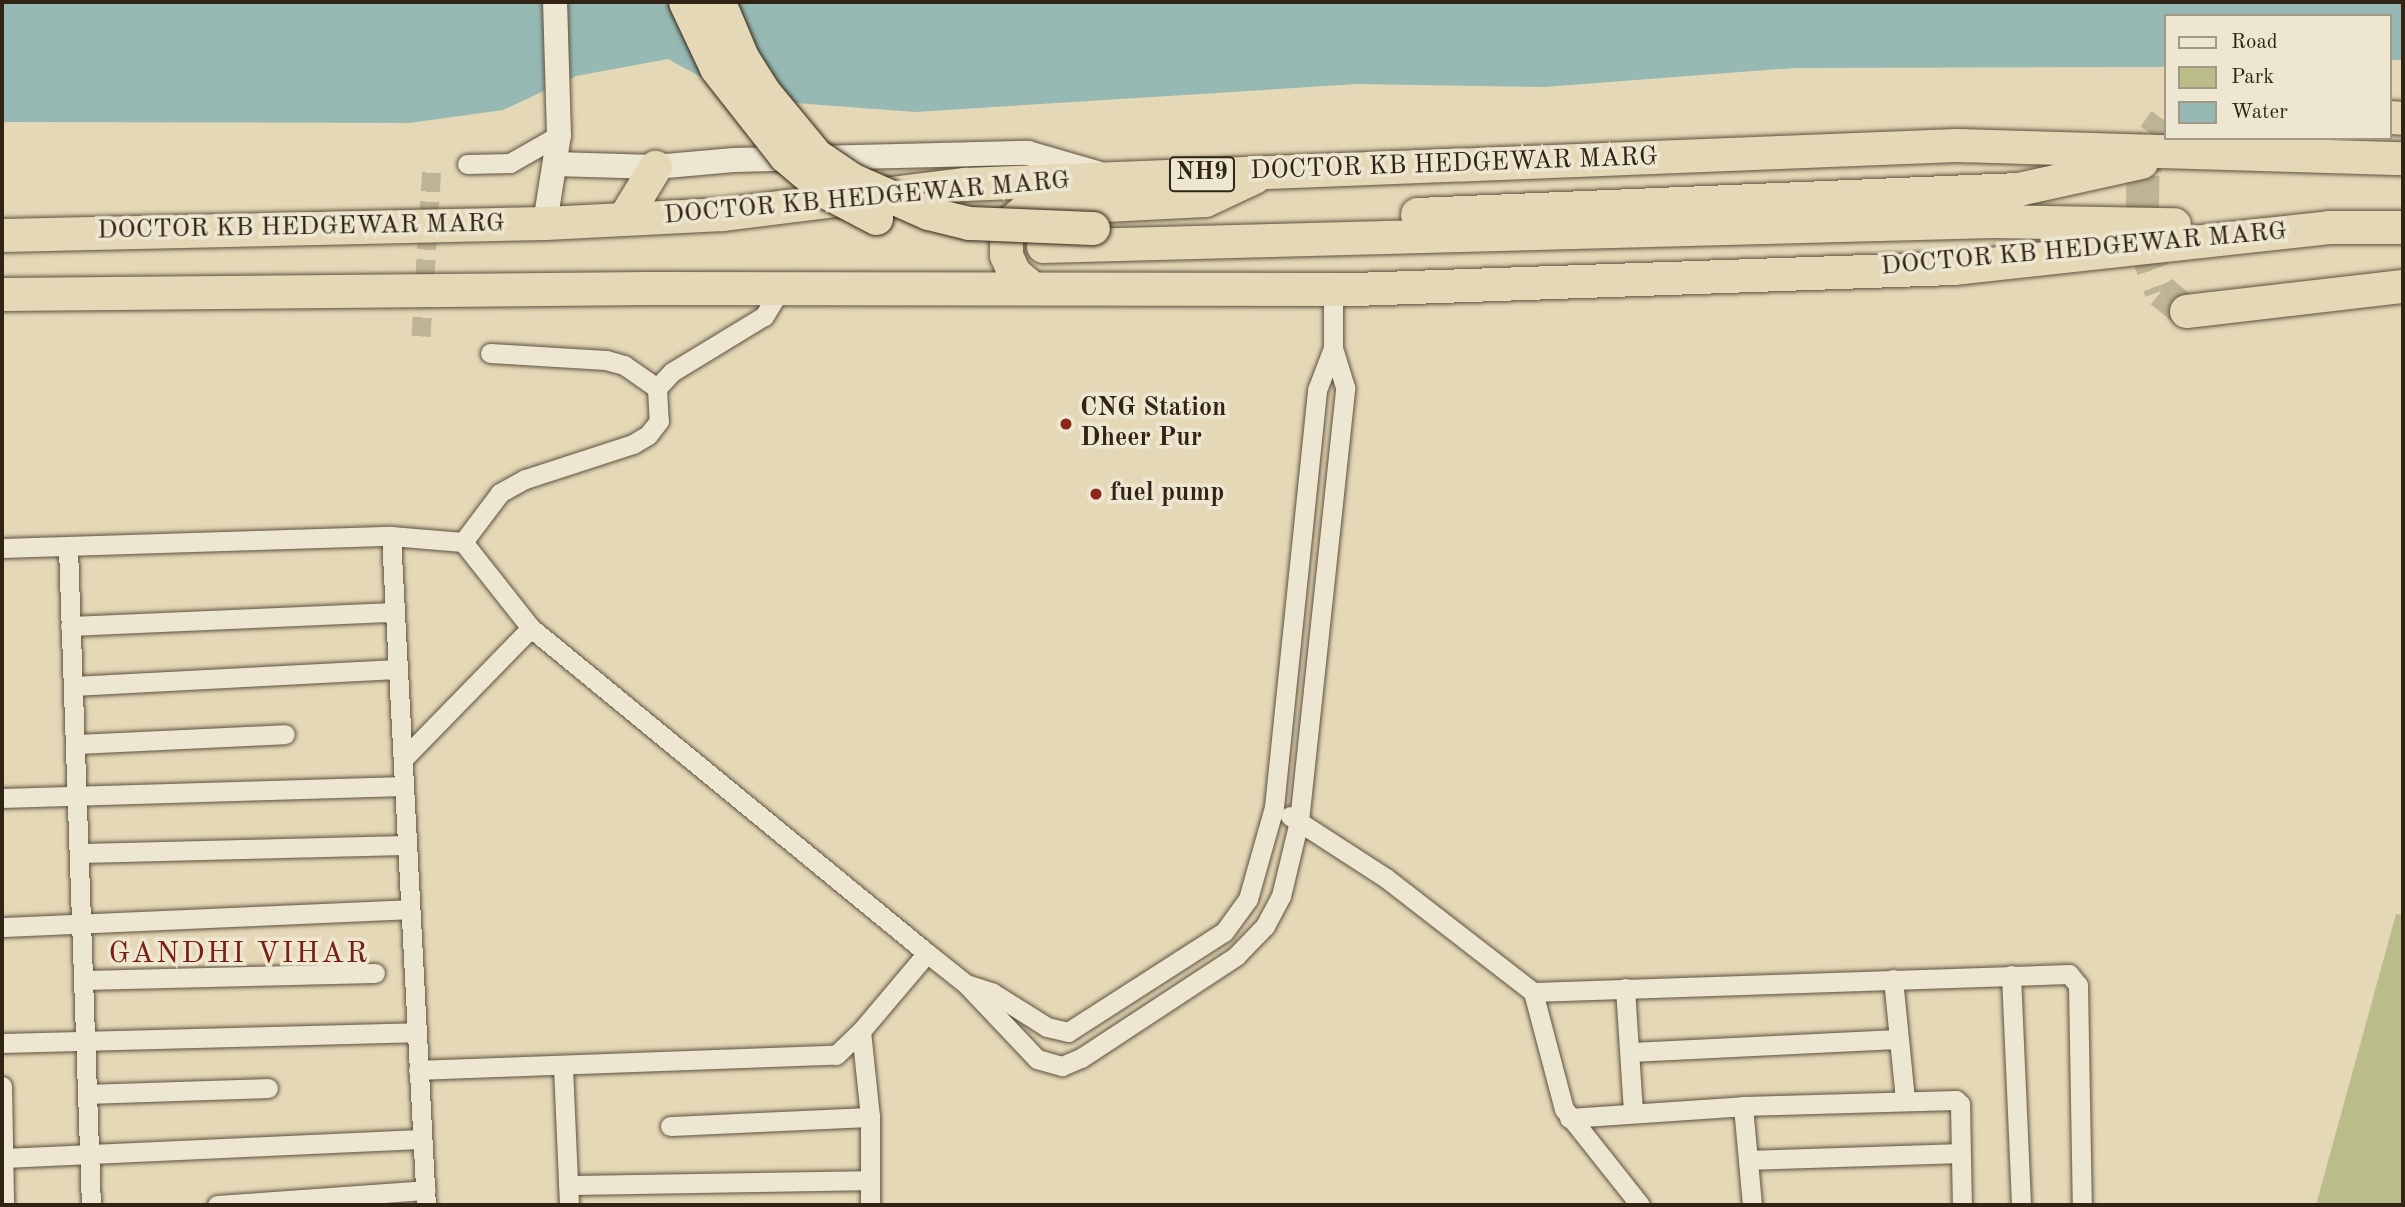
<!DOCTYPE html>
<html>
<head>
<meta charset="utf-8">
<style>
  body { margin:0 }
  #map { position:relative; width:2405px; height:1207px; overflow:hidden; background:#e4d8b7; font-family:"Old Standard TT",serif }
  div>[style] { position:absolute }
  .green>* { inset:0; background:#babd8a }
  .water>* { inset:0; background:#96b9b4 }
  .minor-tunnel>* { height:19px; margin-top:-9.5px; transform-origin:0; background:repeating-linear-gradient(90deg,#c0b496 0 19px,transparent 0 29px) }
  .trunk-tunnel>* { height:33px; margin-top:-16.5px; transform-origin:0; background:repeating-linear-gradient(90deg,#c0b496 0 33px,transparent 0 50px) }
  .roads { filter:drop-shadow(0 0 2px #5e513d) drop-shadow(0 0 2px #5e513d) }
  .minor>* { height:19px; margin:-9.5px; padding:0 9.5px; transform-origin:9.5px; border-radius:9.5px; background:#ede6d0 }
  .tertiary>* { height:24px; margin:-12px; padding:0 12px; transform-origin:12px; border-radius:12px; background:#ede6d0 }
  .trunk>* { height:33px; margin:-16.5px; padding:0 16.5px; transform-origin:16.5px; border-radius:16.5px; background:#e4d8b7 }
  .bridges { filter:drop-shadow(0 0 2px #322414) drop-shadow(0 0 2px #322414) }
  .trunk-bridge>* { height:33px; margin:-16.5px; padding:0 16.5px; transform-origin:16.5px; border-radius:16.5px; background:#e4d8b7 }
  .dots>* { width:19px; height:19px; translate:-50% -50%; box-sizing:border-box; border:4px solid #ede6d0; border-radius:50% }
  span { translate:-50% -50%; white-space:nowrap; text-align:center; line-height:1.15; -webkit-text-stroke:7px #ede6d0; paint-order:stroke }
  .shield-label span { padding:2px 5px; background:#ede6d0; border:2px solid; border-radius:5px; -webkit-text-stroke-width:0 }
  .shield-label { font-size:24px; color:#322414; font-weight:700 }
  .street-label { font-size:26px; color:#322414 }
  .poi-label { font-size:26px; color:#322414; font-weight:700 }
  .left { translate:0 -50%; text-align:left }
  .quarter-label { font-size:30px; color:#7a1f14; letter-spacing:2px }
  .frame { position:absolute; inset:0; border:4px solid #322414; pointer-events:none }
  .legend { position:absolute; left:2164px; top:14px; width:228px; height:126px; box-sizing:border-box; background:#ede6d0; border:2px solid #a29885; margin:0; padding:9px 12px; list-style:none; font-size:21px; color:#322414 }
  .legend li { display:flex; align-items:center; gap:14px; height:35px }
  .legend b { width:35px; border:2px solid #a29885 }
</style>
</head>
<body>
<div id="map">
  <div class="green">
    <i style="clip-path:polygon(2396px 914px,2403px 915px,2403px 1205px,2316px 1205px)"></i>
  </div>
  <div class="water">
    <i style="clip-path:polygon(2px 2px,2403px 2px,2403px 60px,2389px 60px,2389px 16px,2165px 16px,2165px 66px,2161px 67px,1794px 68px,1544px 87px,1357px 84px,915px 112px,741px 99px,668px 59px,576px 76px,503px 110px,409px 123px,2px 122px)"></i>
  </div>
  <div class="minor-tunnel">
    <i style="left:421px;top:336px;width:169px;rotate:-86.3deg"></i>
  </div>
  <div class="trunk-tunnel">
    <i style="left:2165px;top:120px;width:19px;rotate:125deg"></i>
    <i style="left:2154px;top:136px;width:41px;rotate:105.8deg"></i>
    <i style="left:2143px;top:175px;width:63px;rotate:90.9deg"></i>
    <i style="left:2142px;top:238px;width:56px;rotate:70.3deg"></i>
    <i style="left:2161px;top:291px;width:32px;rotate:39deg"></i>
  </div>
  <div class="roads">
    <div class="minor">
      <i style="left:467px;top:164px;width:43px;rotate:-1.3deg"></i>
      <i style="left:510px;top:163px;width:56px;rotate:-29.7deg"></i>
      <i style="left:781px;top:288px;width:33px;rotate:121deg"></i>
      <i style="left:764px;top:316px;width:108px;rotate:148.7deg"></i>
      <i style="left:672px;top:372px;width:22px;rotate:133deg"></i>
      <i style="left:657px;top:388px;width:33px;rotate:87deg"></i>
      <i style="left:659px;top:421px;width:18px;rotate:128deg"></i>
      <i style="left:648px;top:435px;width:17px;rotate:149deg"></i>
      <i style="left:633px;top:444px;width:114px;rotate:162deg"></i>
      <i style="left:525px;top:479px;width:29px;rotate:151deg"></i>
      <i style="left:500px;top:493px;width:61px;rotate:127.1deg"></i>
      <i style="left:463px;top:542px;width:110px;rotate:51.7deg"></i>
      <i style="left:531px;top:628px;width:512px;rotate:39.38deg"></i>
      <i style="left:927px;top:953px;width:102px;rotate:130.2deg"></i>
      <i style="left:861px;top:1031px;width:86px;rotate:84deg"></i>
      <i style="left:870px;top:1117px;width:88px;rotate:90deg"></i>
      <i style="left:490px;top:353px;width:116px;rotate:3.5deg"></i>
      <i style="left:606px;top:360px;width:19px;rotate:16deg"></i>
      <i style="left:624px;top:365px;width:40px;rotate:34.9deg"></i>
      <i style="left:391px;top:536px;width:670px;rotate:87.01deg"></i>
      <i style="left:2px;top:548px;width:389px;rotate:-1.8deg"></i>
      <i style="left:391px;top:536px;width:72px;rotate:4.8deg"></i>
      <i style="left:68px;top:548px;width:657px;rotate:88deg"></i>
      <i style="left:70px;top:626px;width:324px;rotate:-2.5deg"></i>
      <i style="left:73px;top:686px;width:324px;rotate:-3deg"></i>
      <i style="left:76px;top:744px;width:209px;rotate:-2.7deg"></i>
      <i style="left:403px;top:759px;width:183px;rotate:-45.7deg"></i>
      <i style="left:2px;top:798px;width:401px;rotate:-1.7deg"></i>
      <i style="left:1290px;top:816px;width:114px;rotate:32.9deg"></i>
      <i style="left:1386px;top:878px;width:186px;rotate:37.8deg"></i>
      <i style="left:1533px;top:992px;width:121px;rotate:75.2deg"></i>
      <i style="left:1564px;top:1109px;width:122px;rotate:51.6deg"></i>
      <i style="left:81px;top:853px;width:325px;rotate:-1.4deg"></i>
      <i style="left:2px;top:927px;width:408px;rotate:-2.5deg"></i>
      <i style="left:927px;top:953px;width:50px;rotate:38.5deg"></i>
      <i style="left:966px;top:984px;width:103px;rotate:46.6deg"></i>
      <i style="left:1037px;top:1059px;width:26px;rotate:16deg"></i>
      <i style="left:1062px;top:1066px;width:21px;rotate:-23deg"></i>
      <i style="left:1081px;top:1058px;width:186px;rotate:-33.3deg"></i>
      <i style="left:1236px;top:956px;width:42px;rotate:-46deg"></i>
      <i style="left:1265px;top:926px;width:34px;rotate:-62deg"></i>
      <i style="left:1281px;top:896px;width:77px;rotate:-76.5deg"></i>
      <i style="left:1299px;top:821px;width:436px;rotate:-83.9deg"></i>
      <i style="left:1345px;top:387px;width:41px;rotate:-107.1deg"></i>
      <i style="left:1333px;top:348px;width:59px;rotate:-90deg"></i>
      <i style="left:2011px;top:975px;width:230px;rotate:87.5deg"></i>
      <i style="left:1893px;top:979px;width:122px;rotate:84.3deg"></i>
      <i style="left:83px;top:980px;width:292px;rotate:-1.4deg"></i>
      <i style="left:966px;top:984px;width:28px;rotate:18deg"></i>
      <i style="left:993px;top:993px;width:64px;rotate:32.2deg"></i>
      <i style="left:1047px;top:1027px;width:22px;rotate:13deg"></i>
      <i style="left:1068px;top:1032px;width:185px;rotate:-32.7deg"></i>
      <i style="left:1224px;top:932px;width:41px;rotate:-54deg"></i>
      <i style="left:1248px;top:899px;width:96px;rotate:-74.2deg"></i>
      <i style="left:1274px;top:807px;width:419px;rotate:-84.1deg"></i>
      <i style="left:1317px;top:390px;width:45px;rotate:-69.1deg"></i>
      <i style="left:1625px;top:988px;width:125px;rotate:86.3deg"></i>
      <i style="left:1533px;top:992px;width:536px;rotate:-1.92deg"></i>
      <i style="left:2069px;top:974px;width:14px;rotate:51deg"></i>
      <i style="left:2078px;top:985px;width:220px;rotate:89deg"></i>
      <i style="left:2px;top:1043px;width:414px;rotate:-1.5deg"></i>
      <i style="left:1630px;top:1052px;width:268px;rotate:-2.8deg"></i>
      <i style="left:563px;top:1067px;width:138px;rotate:87.5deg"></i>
      <i style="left:418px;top:1070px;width:418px;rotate:-2.1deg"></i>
      <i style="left:836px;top:1055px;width:35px;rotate:-44deg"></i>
      <i style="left:2px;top:1086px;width:119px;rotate:89deg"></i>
      <i style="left:87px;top:1094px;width:181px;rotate:-1.9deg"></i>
      <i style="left:1743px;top:1106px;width:213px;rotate:-1.6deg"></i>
      <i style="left:1956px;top:1100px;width:6px;rotate:45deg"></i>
      <i style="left:1960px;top:1104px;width:101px;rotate:88.9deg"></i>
      <i style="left:1569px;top:1118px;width:174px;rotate:-3.9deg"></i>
      <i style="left:1743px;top:1106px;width:99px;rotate:84.8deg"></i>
      <i style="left:670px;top:1126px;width:200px;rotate:-2.6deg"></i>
      <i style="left:2px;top:1158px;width:420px;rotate:-2.6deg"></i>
      <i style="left:1748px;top:1160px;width:212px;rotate:-1.9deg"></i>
      <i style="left:568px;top:1185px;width:302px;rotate:-0.9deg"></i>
      <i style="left:217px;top:1205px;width:209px;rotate:-4.1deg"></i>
    </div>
    <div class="tertiary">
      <i style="left:555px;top:164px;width:100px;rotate:1.7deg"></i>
      <i style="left:655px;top:167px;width:79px;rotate:-5.1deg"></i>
      <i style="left:734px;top:160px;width:294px;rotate:-1.4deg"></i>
      <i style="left:1028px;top:153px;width:72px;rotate:16.2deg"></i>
      <i style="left:545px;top:223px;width:89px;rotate:-81deg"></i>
      <i style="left:559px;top:135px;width:133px;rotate:-91.7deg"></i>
    </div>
    <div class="trunk">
      <i style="left:2389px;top:117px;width:14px;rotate:4deg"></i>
      <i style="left:1417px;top:214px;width:602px;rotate:-2.38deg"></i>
      <i style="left:2018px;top:189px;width:126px;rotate:-12.4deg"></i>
      <i style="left:624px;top:218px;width:60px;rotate:-58.7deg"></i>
      <i style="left:2px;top:235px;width:543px;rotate:-1.27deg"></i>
      <i style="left:545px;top:223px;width:177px;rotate:-2.9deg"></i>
      <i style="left:722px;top:214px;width:244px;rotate:-7.1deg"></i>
      <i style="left:964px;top:184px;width:993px;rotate:-2.25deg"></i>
      <i style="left:1956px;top:145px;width:447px;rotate:1.7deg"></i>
      <i style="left:1043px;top:246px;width:951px;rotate:-1.51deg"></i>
      <i style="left:1994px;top:221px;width:180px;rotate:1deg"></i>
      <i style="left:1032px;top:288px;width:23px;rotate:-140deg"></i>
      <i style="left:1014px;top:273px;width:20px;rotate:-114deg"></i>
      <i style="left:1006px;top:255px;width:20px;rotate:-90deg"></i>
      <i style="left:1006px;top:235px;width:17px;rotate:-65deg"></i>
      <i style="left:1013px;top:220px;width:17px;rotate:-40deg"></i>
      <i style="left:1026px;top:209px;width:179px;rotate:-2.9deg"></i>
      <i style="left:1205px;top:200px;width:54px;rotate:-25.1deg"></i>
      <i style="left:2px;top:294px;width:646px;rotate:-0.53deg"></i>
      <i style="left:648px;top:288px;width:706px;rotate:0.08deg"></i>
      <i style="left:1354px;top:289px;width:599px;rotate:-2.01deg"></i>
      <i style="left:1953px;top:268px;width:378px;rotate:-6.2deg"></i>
      <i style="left:2329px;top:227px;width:74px"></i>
      <i style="left:2186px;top:311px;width:218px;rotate:-6.6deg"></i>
    </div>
  </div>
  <div class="bridges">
    <div class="trunk-bridge">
      <i style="left:685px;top:2px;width:73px;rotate:64.8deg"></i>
      <i style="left:716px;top:68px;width:112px;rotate:51.9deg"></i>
      <i style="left:785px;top:156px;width:59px;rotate:40.2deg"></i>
      <i style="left:830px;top:194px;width:52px;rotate:27.6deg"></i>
      <i style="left:719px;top:2px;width:60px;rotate:67.3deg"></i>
      <i style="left:742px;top:57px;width:41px;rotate:57.8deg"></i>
      <i style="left:764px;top:92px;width:82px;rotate:50.5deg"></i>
      <i style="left:816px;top:155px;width:42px;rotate:34.4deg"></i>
      <i style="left:851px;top:179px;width:84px;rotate:23.8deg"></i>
      <i style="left:928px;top:213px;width:42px;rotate:13.7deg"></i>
      <i style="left:969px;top:223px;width:124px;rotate:2.3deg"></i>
    </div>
  </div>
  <div class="dots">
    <i style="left:1066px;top:424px;background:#8f2418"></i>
    <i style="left:1096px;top:494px;background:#8f2418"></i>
  </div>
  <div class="shield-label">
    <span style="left:1202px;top:174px">NH9</span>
  </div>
  <div class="street-label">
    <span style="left:1454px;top:165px;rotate:-2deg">DOCTOR KB HEDGEWAR MARG</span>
    <span style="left:867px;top:199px;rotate:-5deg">DOCTOR KB HEDGEWAR MARG</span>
    <span style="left:301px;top:228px;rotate:-1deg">DOCTOR KB HEDGEWAR MARG</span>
    <span style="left:2084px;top:250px;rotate:-5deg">DOCTOR KB HEDGEWAR MARG</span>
  </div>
  <div class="poi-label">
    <span class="left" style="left:1080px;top:424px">CNG Station<br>Dheer Pur</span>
    <span class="left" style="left:1110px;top:494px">fuel pump</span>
  </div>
  <div class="quarter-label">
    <span style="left:239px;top:954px">GANDHI VIHAR</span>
  </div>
  <div class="frame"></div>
  <ul class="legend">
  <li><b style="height:9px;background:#ede6d0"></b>Road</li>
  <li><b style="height:19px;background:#babd8a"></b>Park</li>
  <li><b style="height:19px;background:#96b9b4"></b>Water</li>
  </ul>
</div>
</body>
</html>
